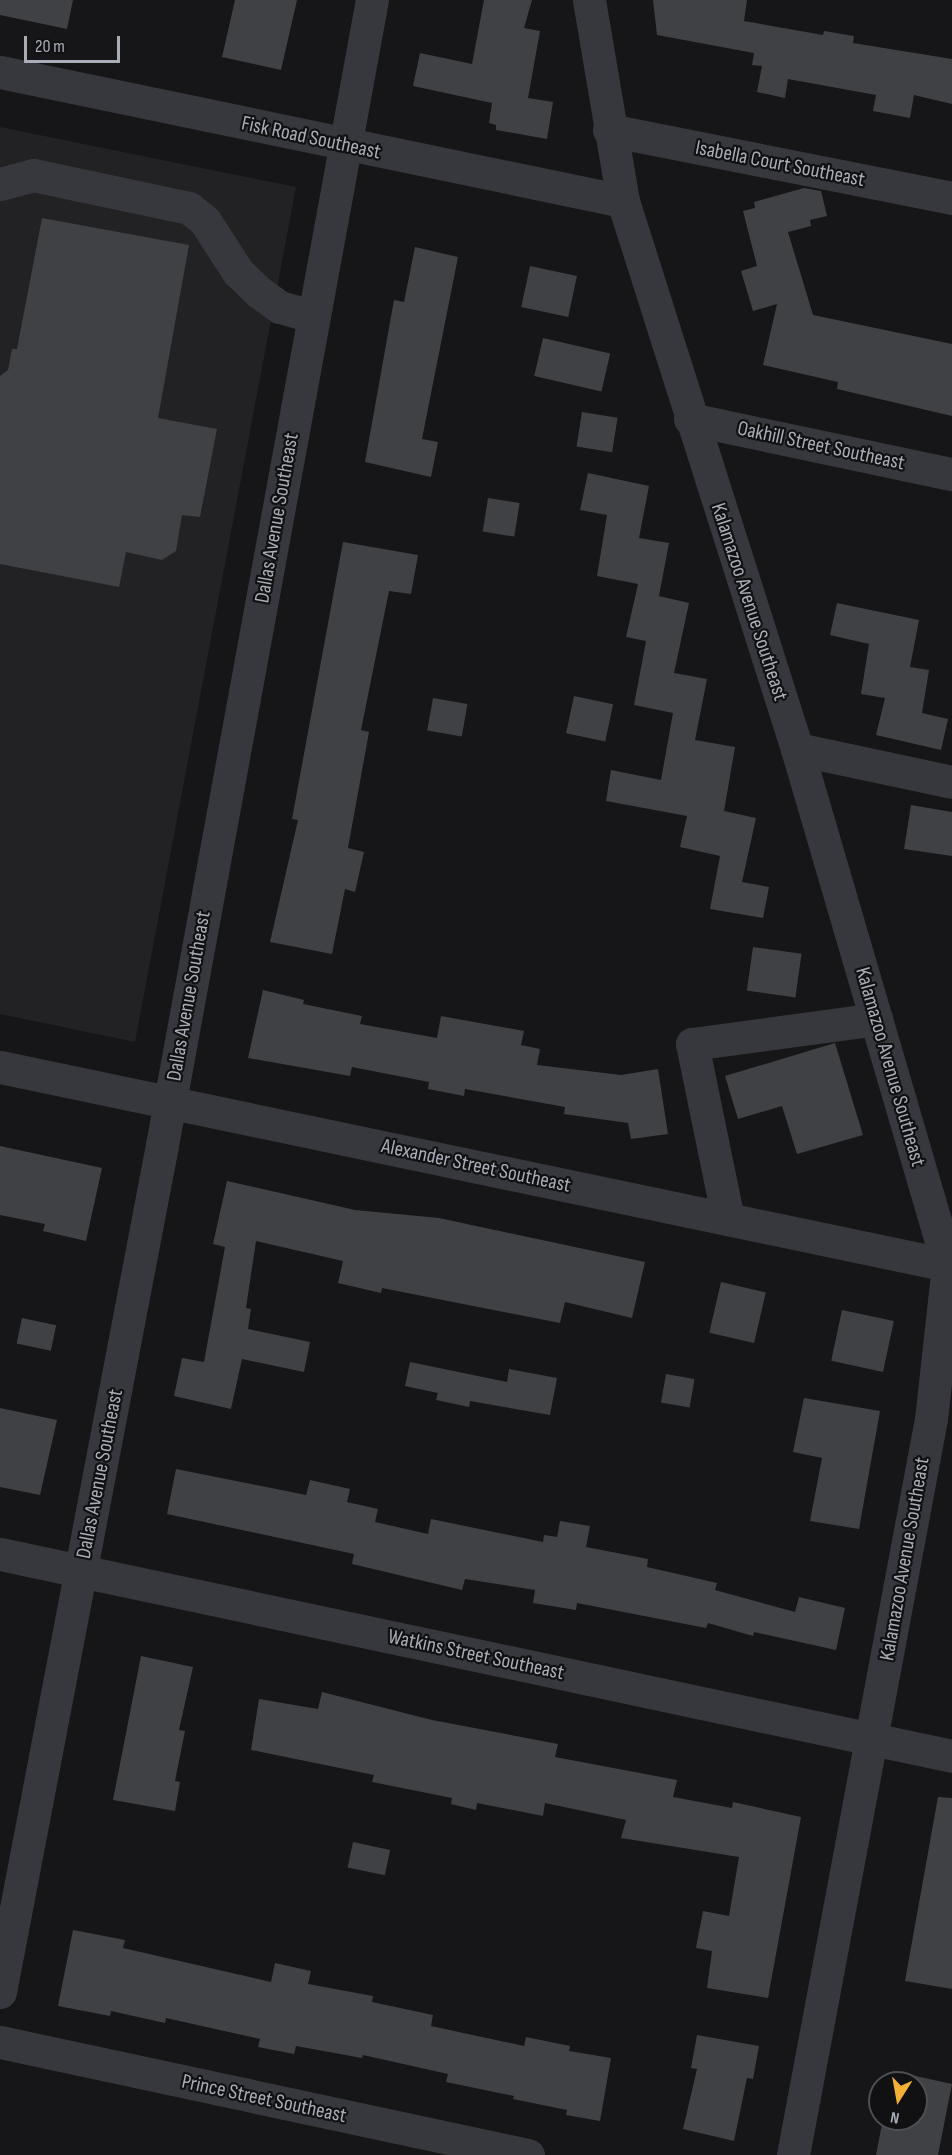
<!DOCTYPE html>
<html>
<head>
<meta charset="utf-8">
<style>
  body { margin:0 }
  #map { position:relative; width:952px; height:2155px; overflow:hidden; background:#161618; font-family:"Sofia Sans Condensed",sans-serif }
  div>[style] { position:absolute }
  .built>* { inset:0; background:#222225 }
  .building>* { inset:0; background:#404145; transform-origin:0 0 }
  .minor>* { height:33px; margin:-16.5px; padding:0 16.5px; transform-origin:16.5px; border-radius:16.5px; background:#37383d }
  span { translate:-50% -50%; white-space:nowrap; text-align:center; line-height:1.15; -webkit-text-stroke:4.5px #111113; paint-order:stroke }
  .street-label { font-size:21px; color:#a8adb8 }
  .north { position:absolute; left:868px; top:2071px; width:60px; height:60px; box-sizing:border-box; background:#111113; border:2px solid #4d4f55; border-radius:50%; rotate:191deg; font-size:16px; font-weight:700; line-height:24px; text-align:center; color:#a8adb8 }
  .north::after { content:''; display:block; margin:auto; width:21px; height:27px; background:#f2b134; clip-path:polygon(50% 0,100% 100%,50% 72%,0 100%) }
  .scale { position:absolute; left:24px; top:36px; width:96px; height:27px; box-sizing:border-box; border:3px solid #a8adb8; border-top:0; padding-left:8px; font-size:18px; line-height:21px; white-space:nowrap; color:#a8adb8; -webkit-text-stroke:4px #111113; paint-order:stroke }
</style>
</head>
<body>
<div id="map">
  <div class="built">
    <i style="clip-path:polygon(0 127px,296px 187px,135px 1042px,0 1014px)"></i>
  </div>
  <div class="building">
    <i style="clip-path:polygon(0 0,73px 0,67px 29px,0 15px)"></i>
    <i style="clip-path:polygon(235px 0,297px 0,281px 70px,222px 57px)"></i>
    <i style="clip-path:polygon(484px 0,532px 0,524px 28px,540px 31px,528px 98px,553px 102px,547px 139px,496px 130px,496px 125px,489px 123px,492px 103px,413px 86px,420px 53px,472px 64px)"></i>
    <i style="clip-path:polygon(653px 0,747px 0,744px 21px,823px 35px,824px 31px,854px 36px,853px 43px,952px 59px,952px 104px,914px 95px,910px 118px,873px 111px,876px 95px,788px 79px,785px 98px,757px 92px,762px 66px,752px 65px,754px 53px,657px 35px)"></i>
    <i style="clip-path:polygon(804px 188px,821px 191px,827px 216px,810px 220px,811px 226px,788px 232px,813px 315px,952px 344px,952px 416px,837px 389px,838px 382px,763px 365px,777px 304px,753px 311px,741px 271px,757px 266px,743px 211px,755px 208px,754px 202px)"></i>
    <i style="clip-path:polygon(42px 218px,189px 245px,158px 418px,217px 429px,200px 517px,182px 515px,176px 551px,162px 560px,126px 552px,119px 587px,0 564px,0 376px,8px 370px,12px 349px,17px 349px)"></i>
    <i style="clip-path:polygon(415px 247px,458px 257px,422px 439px,438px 442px,431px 477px,365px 462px,394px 300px,404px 302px)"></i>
    <i style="left:530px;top:266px;width:48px;height:42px;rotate:12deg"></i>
    <i style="left:543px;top:338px;width:69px;height:39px;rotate:13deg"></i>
    <i style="left:582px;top:412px;width:36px;height:35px;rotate:9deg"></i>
    <i style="clip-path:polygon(588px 473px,649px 486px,639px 538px,669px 543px,659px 596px,689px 603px,674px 673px,707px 679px,695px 740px,735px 747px,724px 811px,756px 818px,742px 882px,769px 887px,763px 918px,710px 909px,720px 856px,680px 847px,687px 816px,606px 801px,611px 770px,661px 780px,673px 713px,634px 705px,646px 641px,626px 637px,638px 584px,597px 576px,607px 515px,580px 510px)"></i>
    <i style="left:488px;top:498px;width:32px;height:34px;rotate:9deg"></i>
    <i style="clip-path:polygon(343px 542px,418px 555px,411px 594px,389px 591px,361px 730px,369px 732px,348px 848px,364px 852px,355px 892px,345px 889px,332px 954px,270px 942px,298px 820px,292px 819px)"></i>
    <i style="clip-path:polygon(837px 603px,919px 620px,910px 667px,929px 670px,922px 713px,948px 719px,941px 750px,876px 735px,885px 698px,861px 694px,869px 644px,830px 635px)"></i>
    <i style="left:574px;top:696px;width:40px;height:38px;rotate:12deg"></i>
    <i style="left:433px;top:698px;width:35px;height:33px;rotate:10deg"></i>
    <i style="clip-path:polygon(911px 805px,952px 812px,952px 856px,904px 849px)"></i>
    <i style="left:753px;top:947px;width:49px;height:44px;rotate:8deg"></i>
    <i style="clip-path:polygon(263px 990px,304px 1000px,303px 1004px,362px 1016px,360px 1024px,437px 1038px,441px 1016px,524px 1031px,521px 1045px,540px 1049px,537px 1065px,621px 1075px,658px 1069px,668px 1134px,631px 1139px,628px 1123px,564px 1114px,565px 1107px,465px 1089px,464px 1096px,428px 1089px,429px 1082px,352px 1067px,350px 1076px,248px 1058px)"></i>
    <i style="clip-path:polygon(835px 1043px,863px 1135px,797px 1154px,782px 1106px,738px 1119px,725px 1076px)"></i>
    <i style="clip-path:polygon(0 1146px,102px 1168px,86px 1241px,43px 1231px,45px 1224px,0 1215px)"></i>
    <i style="clip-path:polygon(227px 1181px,355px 1210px,439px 1218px,645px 1262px,632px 1318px,565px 1302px,560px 1323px,382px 1288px,381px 1293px,338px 1283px,343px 1261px,256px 1241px,246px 1308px,251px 1309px,248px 1329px,310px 1342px,304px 1372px,242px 1359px,231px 1409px,174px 1396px,182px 1358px,204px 1362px,225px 1247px,213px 1244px)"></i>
    <i style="left:721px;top:1282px;width:46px;height:52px;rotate:13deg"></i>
    <i style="left:842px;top:1310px;width:53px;height:52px;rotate:12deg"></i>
    <i style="left:22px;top:1318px;width:35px;height:26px;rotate:12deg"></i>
    <i style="clip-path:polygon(410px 1362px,507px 1382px,509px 1369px,557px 1378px,550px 1415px,470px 1401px,469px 1407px,436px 1400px,438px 1393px,405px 1386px)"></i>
    <i style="left:666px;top:1374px;width:29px;height:29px;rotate:10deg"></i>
    <i style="clip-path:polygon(804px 1398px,880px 1411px,859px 1529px,810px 1521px,822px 1458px,793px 1452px)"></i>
    <i style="clip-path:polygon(0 1408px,57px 1420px,40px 1495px,0 1487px)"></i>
    <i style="clip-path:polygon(176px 1469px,306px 1495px,310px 1480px,350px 1489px,347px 1502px,378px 1509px,375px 1522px,428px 1534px,431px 1519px,543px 1542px,544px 1535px,557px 1537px,560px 1521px,590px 1526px,586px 1547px,648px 1559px,647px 1567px,717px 1583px,715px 1590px,795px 1612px,799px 1597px,845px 1608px,836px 1650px,754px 1632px,753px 1636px,708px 1623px,706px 1628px,577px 1603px,576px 1610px,533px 1603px,535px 1590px,465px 1579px,462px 1590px,352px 1564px,354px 1554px,167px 1514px)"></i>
    <i style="clip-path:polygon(141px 1656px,193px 1667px,179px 1730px,185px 1731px,175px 1781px,180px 1782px,175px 1811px,113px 1800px)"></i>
    <i style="clip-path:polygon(322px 1692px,432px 1720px,558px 1744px,555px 1757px,677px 1780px,673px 1797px,732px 1808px,733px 1802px,801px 1817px,768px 1998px,707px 1988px,712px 1951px,696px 1948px,703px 1911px,729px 1916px,739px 1857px,621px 1838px,626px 1820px,545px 1803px,543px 1816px,477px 1803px,476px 1810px,451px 1804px,452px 1798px,372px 1782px,374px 1775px,251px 1750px,259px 1699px,318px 1709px)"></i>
    <i style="clip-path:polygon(938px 1797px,952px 1798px,952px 1989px,905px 1981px)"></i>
    <i style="left:353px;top:1842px;width:38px;height:26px;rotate:12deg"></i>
    <i style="clip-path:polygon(73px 1930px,125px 1940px,123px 1948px,271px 1982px,275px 1963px,311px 1971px,308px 1984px,373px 1996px,372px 2002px,433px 2015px,431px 2026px,524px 2046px,526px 2037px,570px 2046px,569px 2051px,611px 2058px,600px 2121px,566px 2115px,567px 2110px,513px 2099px,514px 2096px,446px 2082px,448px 2074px,363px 2055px,362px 2058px,296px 2046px,294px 2054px,258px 2047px,260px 2039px,166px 2018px,165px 2023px,111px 2011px,110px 2016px,58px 2006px)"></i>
    <i style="clip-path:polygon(697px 2035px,759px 2046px,753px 2079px,747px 2078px,734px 2141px,683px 2129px,697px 2069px,691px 2068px)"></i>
    <i style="clip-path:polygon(893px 2071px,952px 2084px,938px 2155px,876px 2155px,883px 2119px,916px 2119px,916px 2083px,891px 2083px)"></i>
  </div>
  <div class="minor">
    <i style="left:589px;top:0;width:204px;rotate:80.4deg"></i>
    <i style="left:623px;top:201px;width:575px;rotate:72.38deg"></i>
    <i style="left:797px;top:749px;width:538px;rotate:73.69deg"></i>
    <i style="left:948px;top:1265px;width:155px;rotate:96.3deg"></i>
    <i style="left:931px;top:1419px;width:749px;rotate:100.62deg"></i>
    <i style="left:0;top:72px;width:636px;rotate:11.7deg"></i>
    <i style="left:609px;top:130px;width:350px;rotate:11.2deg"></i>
    <i style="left:0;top:184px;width:34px;rotate:-15deg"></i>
    <i style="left:33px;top:175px;width:159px;rotate:11.9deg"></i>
    <i style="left:189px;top:208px;width:21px;rotate:39deg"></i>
    <i style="left:205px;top:221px;width:61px;rotate:57.1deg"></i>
    <i style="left:238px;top:272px;width:29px;rotate:44deg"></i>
    <i style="left:259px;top:292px;width:26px;rotate:36deg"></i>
    <i style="left:280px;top:307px;width:35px;rotate:16deg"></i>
    <i style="left:690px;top:419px;width:268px;rotate:11.9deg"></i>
    <i style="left:797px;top:749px;width:158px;rotate:12deg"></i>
    <i style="left:0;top:1067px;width:973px;rotate:11.81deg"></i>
    <i style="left:728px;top:1219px;width:179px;rotate:-101.6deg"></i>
    <i style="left:692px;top:1044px;width:186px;rotate:-7.7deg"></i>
    <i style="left:0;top:1554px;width:973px;rotate:11.98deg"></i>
    <i style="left:0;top:1992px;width:862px;rotate:-79.17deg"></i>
    <i style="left:162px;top:1145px;width:1164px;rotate:-79.61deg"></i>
    <i style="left:0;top:2042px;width:540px;rotate:12.08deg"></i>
  </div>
  <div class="street-label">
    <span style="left:311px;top:138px;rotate:12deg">Fisk Road Southeast</span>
    <span style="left:780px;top:164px;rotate:11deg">Isabella Court Southeast</span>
    <span style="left:821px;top:446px;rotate:12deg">Oakhill Street Southeast</span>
    <span style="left:277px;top:518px;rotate:-80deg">Dallas Avenue Southeast</span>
    <span style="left:749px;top:602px;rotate:72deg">Kalamazoo Avenue Southeast</span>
    <span style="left:189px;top:996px;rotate:-80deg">Dallas Avenue Southeast</span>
    <span style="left:890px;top:1067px;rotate:74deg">Kalamazoo Avenue Southeast</span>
    <span style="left:476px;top:1166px;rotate:12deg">Alexander Street Southeast</span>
    <span style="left:100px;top:1474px;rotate:-79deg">Dallas Avenue Southeast</span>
    <span style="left:905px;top:1559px;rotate:-80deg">Kalamazoo Avenue Southeast</span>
    <span style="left:476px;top:1655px;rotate:12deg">Watkins Street Southeast</span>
    <span style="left:264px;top:2099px;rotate:12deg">Prince Street Southeast</span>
  </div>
  <div class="north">N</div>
  <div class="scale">20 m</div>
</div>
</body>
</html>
